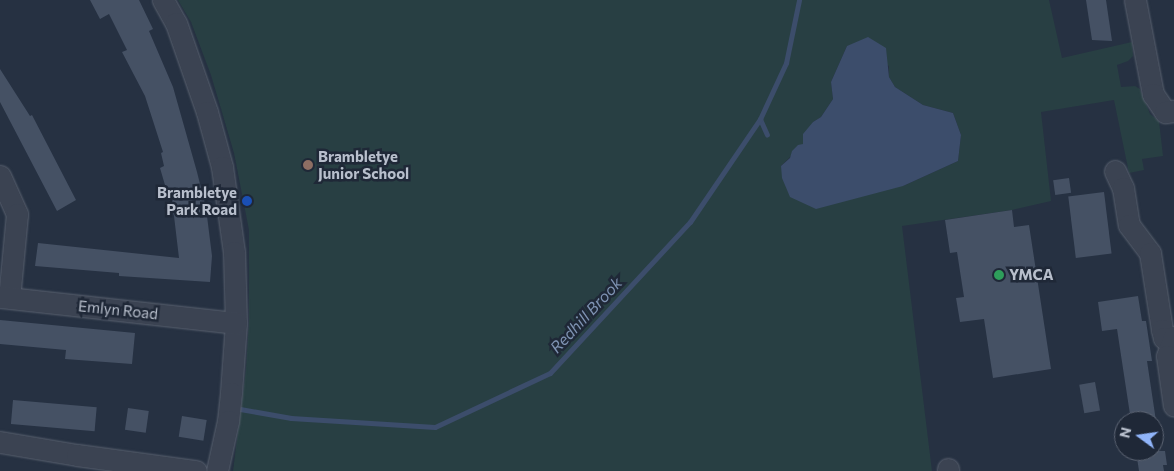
<!DOCTYPE html>
<html>
<head>
<meta charset="utf-8">
<style>
  body { margin:0 }
  #map { position:relative; width:1174px; height:471px; overflow:hidden; background:#263142; font-family:Commissioner,sans-serif }
  div>[style] { position:absolute }
  .green>* { inset:0; background:#283f43 }
  .water>* { inset:0; background:#3c4d6b }
  .stream>* { height:5px; margin:-2.5px; padding:0 2.5px; transform-origin:2.5px; border-radius:2.5px; background:#3c4d6b }
  .building>* { inset:0; background:#455164; transform-origin:0 0 }
  .roads { filter:drop-shadow(0 0 1px #59616f) drop-shadow(0 0 1px #59616f) }
  .minor>* { height:21px; margin:-10.5px; padding:0 10.5px; transform-origin:10.5px; border-radius:10.5px; background:#3b4352 }
  .dots>* { width:14px; height:14px; translate:-50% -50%; box-sizing:border-box; border:2px solid #1f2837; border-radius:50% }
  span { translate:-50% -50%; white-space:nowrap; text-align:center; line-height:1.15; -webkit-text-stroke:5px #1f2837; paint-order:stroke }
  .poi-label { font-size:15px; color:#b8bfcc; font-weight:700 }
  .left { translate:0 -50%; text-align:left }
  .right { translate:-100% -50%; text-align:right }
  .street-label { font-size:15px; color:#b8bfcc }
  .water-label { font-size:16px; color:#7f93b3; font-style:italic }
  .north { position:absolute; left:1114px; top:411px; width:50px; height:50px; box-sizing:border-box; background:#1f2837; border:1px solid #5c6473; border-radius:50%; rotate:284deg; font-size:14px; font-weight:700; line-height:20px; text-align:center; color:#b8bfcc }
  .north::after { content:''; display:block; margin:auto; width:18px; height:22px; background:#90b4f9; clip-path:polygon(50% 0,100% 100%,50% 72%,0 100%) }
</style>
</head>
<body>
<div id="map">
  <div class="green">
    <i style="clip-path:polygon(evenodd,178px 0,1049px 0,1062px 58px,1132px 42px,1133px 56px,1128px 61px,1117px 65px,1121px 87px,1135px 86px,1140px 89px,1150px 114px,1159px 121px,1163px 156px,1142px 159px,1144px 170px,1129px 173px,1114px 100px,1041px 112px,1051px 201px,1012px 210px,902px 226px,932px 471px,233px 471px,246px 369px,249px 320px,249px 230px,234px 153px,211px 75px,191px 22px,178px 0,847px 46px,889px 66px,889px 77px,895px 87px,923px 105px,953px 113px,961px 135px,958px 161px,903px 186px,782px 168px,781px 166px,803px 144px,813px 122px,821px 117px,833px 99px,831px 82px,847px 46px)"></i>
  </div>
  <div class="water">
    <i style="clip-path:polygon(868px 37px,886px 48px,889px 77px,895px 87px,923px 105px,953px 113px,961px 135px,958px 161px,903px 186px,816px 209px,790px 197px,782px 178px,781px 166px,790px 158px,792px 151px,798px 145px,803px 144px,803px 134px,813px 122px,821px 117px,833px 99px,831px 82px,847px 46px)"></i>
  </div>
  <div class="stream">
    <i style="left:760px;top:119px;width:17px;rotate:66deg"></i>
    <i style="left:240px;top:409px;width:52px;rotate:10deg"></i>
    <i style="left:291px;top:418px;width:144px;rotate:3.6deg"></i>
    <i style="left:435px;top:427px;width:127px;rotate:-25.2deg"></i>
    <i style="left:550px;top:373px;width:206px;rotate:-47.2deg"></i>
    <i style="left:690px;top:222px;width:125px;rotate:-55.8deg"></i>
    <i style="left:760px;top:119px;width:62px;rotate:-65.1deg"></i>
    <i style="left:786px;top:63px;width:64px;rotate:-78.3deg"></i>
  </div>
  <div class="building">
    <i style="clip-path:polygon(90px 0,139px 0,153px 29px,149px 31px,173px 87px,197px 172px,206px 208px,212px 256px,210px 282px,119px 276px,119px 273px,35px 266px,38px 243px,179px 258px,174px 216px,160px 168px,164px 166px,161px 153px,163px 152px,145px 96px,122px 52px,127px 50px,109px 14px,100px 19px)"></i>
    <i style="clip-path:polygon(1086px 0,1106px 0,1112px 41px,1092px 40px)"></i>
    <i style="clip-path:polygon(0 69px,30px 116px,32px 115px,76px 200px,57px 211px,0 102px)"></i>
    <i style="left:1069px;top:178px;width:15px;height:16px;rotate:82deg"></i>
    <i style="left:1104px;top:192px;width:62px;height:36px;rotate:83deg"></i>
    <i style="clip-path:polygon(1012px 210px,1014px 227px,1029px 225px,1051px 369px,993px 378px,984px 319px,960px 322px,956px 298px,964px 297px,957px 252px,950px 253px,945px 220px)"></i>
    <i style="clip-path:polygon(1138px 296px,1142px 321px,1146px 321px,1152px 361px,1147px 361px,1156px 421px,1131px 421px,1117px 329px,1102px 331px,1098px 302px)"></i>
    <i style="clip-path:polygon(0 320px,135px 333px,132px 364px,65px 359px,66px 350px,0 344px)"></i>
    <i style="left:1095px;top:382px;width:29px;height:16px;rotate:80deg"></i>
    <i style="left:13px;top:400px;width:84px;height:24px;rotate:5deg"></i>
    <i style="left:128px;top:408px;width:21px;height:22px;rotate:8deg"></i>
    <i style="left:182px;top:416px;width:25px;height:21px;rotate:9deg"></i>
    <i style="clip-path:polygon(1136px 451px,1165px 451px,1167px 465px,1163px 465px,1164px 471px,1139px 471px)"></i>
  </div>
  <div class="roads">
    <div class="minor">
      <i style="left:163px;top:0;width:26px;rotate:61deg"></i>
      <i style="left:176px;top:23px;width:94px;rotate:70.8deg"></i>
      <i style="left:207px;top:112px;width:57px;rotate:74.7deg"></i>
      <i style="left:222px;top:167px;width:86px;rotate:82deg"></i>
      <i style="left:234px;top:252px;width:71px;rotate:88.4deg"></i>
      <i style="left:236px;top:323px;width:70px;rotate:94.1deg"></i>
      <i style="left:231px;top:393px;width:28px;rotate:96deg"></i>
      <i style="left:228px;top:421px;width:51px;rotate:102.4deg"></i>
      <i style="left:1135px;top:0;width:96px;rotate:79.2deg"></i>
      <i style="left:1153px;top:94px;width:22px;rotate:56deg"></i>
      <i style="left:1165px;top:112px;width:9px;rotate:-6deg"></i>
      <i style="left:1115px;top:171px;width:19px;rotate:65deg"></i>
      <i style="left:1123px;top:188px;width:37px;rotate:81deg"></i>
      <i style="left:1129px;top:225px;width:35px;rotate:53deg"></i>
      <i style="left:1150px;top:253px;width:78px;rotate:81.1deg"></i>
      <i style="left:1162px;top:330px;width:8px;rotate:76deg"></i>
      <i style="left:1164px;top:338px;width:8px;rotate:30deg"></i>
      <i style="left:0;top:176px;width:42px;rotate:65.9deg"></i>
      <i style="left:17px;top:214px;width:84px;rotate:95.4deg"></i>
      <i style="left:0;top:297px;width:237px;rotate:6.3deg"></i>
      <i style="left:1174px;top:337px;width:20px;rotate:110deg"></i>
      <i style="left:1167px;top:356px;width:50px;rotate:82deg"></i>
      <i style="left:0;top:442px;width:78px;rotate:9.6deg"></i>
      <i style="left:77px;top:455px;width:120px;rotate:7.7deg"></i>
      <i style="left:948px;top:469px;width:2px;rotate:90deg"></i>
    </div>
  </div>
  <div class="dots">
    <i style="left:308px;top:165px;background:#8d6e63"></i>
    <i style="left:247px;top:201px;background:#1a4fb4"></i>
    <i style="left:999px;top:275px;background:#2e9e5b"></i>
  </div>
  <div class="poi-label">
    <span class="left" style="left:318px;top:165px">Brambletye<br>Junior School</span>
    <span class="right" style="left:237px;top:201px">Brambletye<br>Park Road</span>
    <span class="left" style="left:1009px;top:275px">YMCA</span>
  </div>
  <div class="street-label">
    <span style="left:118px;top:310px;rotate:6deg">Emlyn Road</span>
  </div>
  <div class="water-label">
    <span style="left:586px;top:315px;rotate:-47deg">Redhill Brook</span>
  </div>
  <div class="north">N</div>
</div>
</body>
</html>
